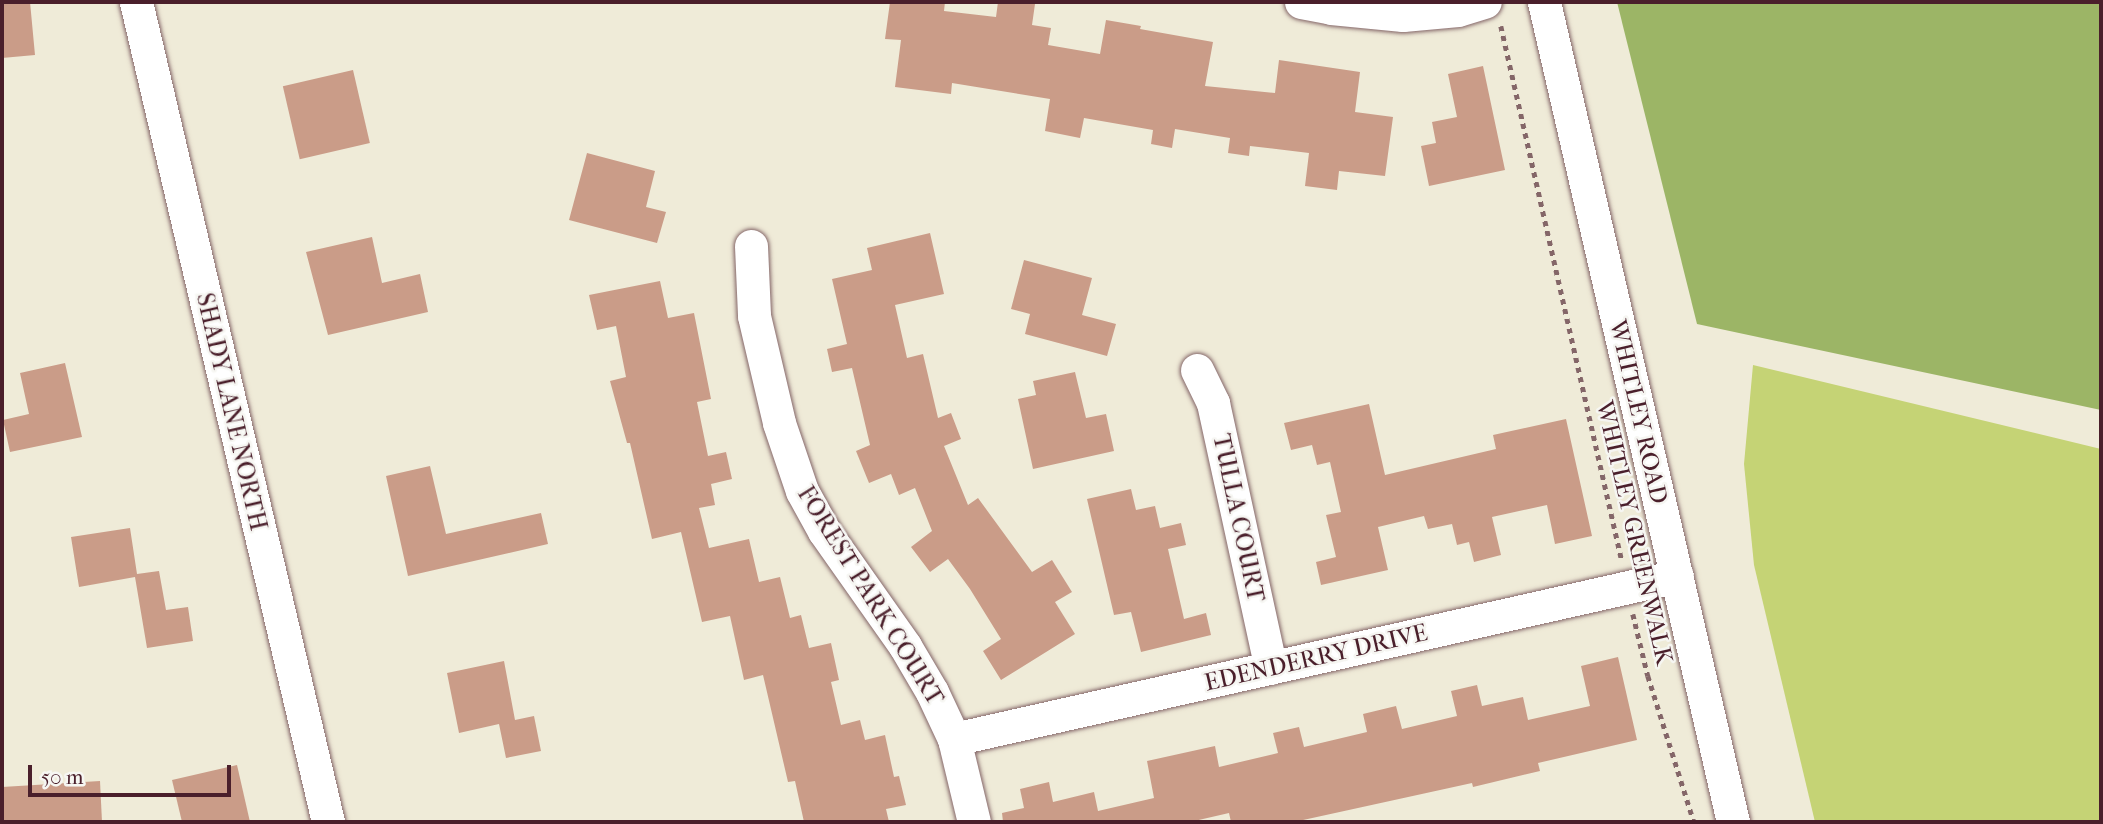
<!DOCTYPE html>
<html>
<head>
<meta charset="utf-8">
<style>
  body { margin:0 }
  #map { position:relative; width:2103px; height:824px; overflow:hidden; background:#efebd8; font-family:"IM FELL French Canon",serif }
  div>[style] { position:absolute }
  .green>* { inset:0; background:#c5d375 }
  .forest>* { inset:0; background:#9cb566 }
  .building>* { inset:0; background:#ca9c88; transform-origin:0 0 }
  .path>* { height:4.5px; margin-top:-2.25px; transform-origin:0; background:repeating-linear-gradient(90deg,#846668 0 5px,transparent 0 10px) }
  .roads { filter:drop-shadow(0 0 2px #846668) drop-shadow(0 0 2px #846668) }
  .minor>* { height:33px; margin:-16.5px; padding:0 16.5px; transform-origin:16.5px; border-radius:16.5px; background:#fff }
  span { translate:-50% -50%; white-space:nowrap; text-align:center; line-height:1.15; -webkit-text-stroke:5px #f6f6f2; paint-order:stroke }
  .street-label { font-size:24px; color:#4a1f2b }
  .frame { position:absolute; inset:0; border:4px solid #4a1f2b; pointer-events:none }
  .scale { position:absolute; left:28px; top:765px; width:203px; height:32px; box-sizing:border-box; border:4px solid #4a1f2b; border-top:0; padding-left:9px; font-size:21px; line-height:24px; white-space:nowrap; color:#4a1f2b; -webkit-text-stroke:5px #f6f6f2; paint-order:stroke }
</style>
</head>
<body>
<div id="map">
  <div class="green">
    <i style="clip-path:polygon(1753px 365px,2101px 449px,2101px 822px,1815px 822px,1754px 565px,1744px 464px)"></i>
  </div>
  <div class="forest">
    <i style="clip-path:polygon(1617px 2px,2101px 2px,2101px 410px,1697px 324px)"></i>
  </div>
  <div class="building">
    <i style="clip-path:polygon(2px 2px,30px 2px,35px 55px,2px 58px)"></i>
    <i style="clip-path:polygon(890px 2px,945px 2px,944px 11px,996px 17px,998px 2px,1035px 4px,1032px 25px,1051px 28px,1048px 45px,1100px 54px,1106px 20px,1141px 26px,1140px 29px,1213px 42px,1205px 86px,1275px 93px,1279px 60px,1360px 72px,1355px 112px,1393px 117px,1385px 176px,1339px 171px,1337px 190px,1305px 186px,1309px 153px,1250px 146px,1249px 156px,1228px 153px,1230px 138px,1175px 129px,1172px 148px,1151px 144px,1153px 130px,1084px 118px,1080px 138px,1045px 131px,1050px 99px,952px 83px,951px 94px,895px 87px,901px 40px,885px 39px)"></i>
    <i style="clip-path:polygon(1483px 66px,1505px 170px,1429px 186px,1421px 146px,1436px 143px,1432px 122px,1457px 117px,1448px 74px)"></i>
    <i style="left:353px;top:70px;width:75px;height:72px;rotate:77deg"></i>
    <i style="clip-path:polygon(587px 153px,655px 171px,646px 207px,666px 212px,657px 243px,569px 220px)"></i>
    <i style="clip-path:polygon(930px 233px,944px 294px,895px 305px,907px 358px,923px 354px,938px 418px,951px 413px,961px 439px,944px 446px,968px 505px,978px 498px,1032px 572px,1052px 560px,1072px 592px,1055px 602px,1075px 634px,1001px 680px,983px 651px,1001px 639px,970px 589px,948px 559px,930px 572px,911px 547px,932px 531px,915px 488px,899px 495px,891px 474px,869px 483px,856px 451px,870px 445px,852px 368px,832px 372px,827px 349px,847px 344px,832px 279px,872px 270px,867px 248px)"></i>
    <i style="clip-path:polygon(372px 237px,382px 283px,420px 274px,428px 312px,328px 335px,306px 252px)"></i>
    <i style="clip-path:polygon(1024px 260px,1092px 278px,1082px 315px,1116px 324px,1107px 356px,1025px 334px,1030px 314px,1011px 309px)"></i>
    <i style="clip-path:polygon(660px 281px,668px 318px,694px 313px,711px 399px,697px 402px,708px 456px,726px 452px,732px 479px,711px 484px,715px 505px,699px 508px,709px 548px,749px 539px,759px 582px,780px 577px,790px 618px,801px 615px,809px 648px,831px 643px,839px 680px,831px 682px,841px 725px,860px 720px,865px 740px,885px 735px,894px 777px,899px 776px,906px 805px,886px 809px,889px 822px,804px 822px,795px 781px,788px 782px,763px 675px,744px 680px,730px 616px,702px 622px,681px 532px,652px 539px,630px 443px,627px 443px,610px 381px,626px 377px,616px 326px,597px 330px,589px 295px)"></i>
    <i style="clip-path:polygon(65px 363px,82px 437px,10px 452px,3px 420px,29px 414px,20px 373px)"></i>
    <i style="clip-path:polygon(1075px 372px,1086px 418px,1106px 414px,1114px 451px,1033px 469px,1018px 399px,1036px 395px,1033px 381px)"></i>
    <i style="clip-path:polygon(1369px 404px,1385px 475px,1496px 449px,1493px 435px,1566px 419px,1592px 536px,1555px 544px,1547px 505px,1492px 517px,1501px 555px,1474px 562px,1469px 542px,1457px 545px,1452px 524px,1428px 529px,1424px 516px,1378px 527px,1388px 570px,1321px 585px,1316px 562px,1336px 557px,1326px 515px,1341px 512px,1330px 462px,1317px 465px,1312px 445px,1291px 450px,1284px 423px)"></i>
    <i style="clip-path:polygon(430px 466px,446px 534px,541px 513px,548px 544px,408px 576px,386px 476px)"></i>
    <i style="clip-path:polygon(1131px 489px,1136px 510px,1155px 506px,1160px 528px,1181px 523px,1186px 545px,1168px 549px,1184px 619px,1206px 613px,1211px 635px,1141px 652px,1131px 612px,1114px 615px,1087px 499px)"></i>
    <i style="clip-path:polygon(130px 528px,137px 574px,159px 571px,166px 610px,188px 607px,193px 641px,147px 648px,135px 577px,79px 587px,71px 537px)"></i>
    <i style="clip-path:polygon(1618px 657px,1637px 740px,1538px 763px,1540px 771px,1473px 787px,1472px 783px,1294px 822px,1231px 822px,1229px 813px,1190px 822px,1003px 822px,1002px 813px,1024px 808px,1020px 789px,1049px 782px,1053px 802px,1094px 792px,1098px 811px,1154px 798px,1147px 761px,1215px 746px,1219px 767px,1278px 753px,1273px 733px,1299px 727px,1304px 747px,1367px 732px,1363px 714px,1396px 706px,1402px 729px,1457px 716px,1451px 691px,1477px 685px,1482px 706px,1523px 697px,1528px 720px,1590px 706px,1581px 666px)"></i>
    <i style="clip-path:polygon(504px 661px,515px 720px,534px 716px,541px 751px,506px 758px,499px 724px,459px 733px,447px 673px)"></i>
    <i style="clip-path:polygon(237px 765px,250px 822px,182px 822px,172px 780px)"></i>
    <i style="clip-path:polygon(100px 781px,102px 822px,2px 822px,2px 787px)"></i>
  </div>
  <div class="path">
    <i style="left:1501px;top:26px;width:549px;rotate:77.26deg"></i>
    <i style="left:1633px;top:614px;width:64px;rotate:76.4deg"></i>
    <i style="left:1648px;top:676px;width:153px;rotate:72.5deg"></i>
  </div>
  <div class="roads">
    <div class="minor">
      <i style="left:136px;top:2px;width:842px;rotate:76.82deg"></i>
      <i style="left:1301px;top:2px;width:31px;rotate:11deg"></i>
      <i style="left:1331px;top:8px;width:72px;rotate:5.6deg"></i>
      <i style="left:1403px;top:15px;width:55px;rotate:-5.2deg"></i>
      <i style="left:1458px;top:10px;width:28px;rotate:-17deg"></i>
      <i style="left:1544px;top:2px;width:841px;rotate:77.02deg"></i>
      <i style="left:751px;top:246px;width:70px;rotate:87.5deg"></i>
      <i style="left:754px;top:316px;width:110px;rotate:76.8deg"></i>
      <i style="left:779px;top:423px;width:72px;rotate:71.3deg"></i>
      <i style="left:802px;top:491px;width:46px;rotate:61.2deg"></i>
      <i style="left:824px;top:531px;width:141px;rotate:54.8deg"></i>
      <i style="left:905px;top:646px;width:53px;rotate:59.6deg"></i>
      <i style="left:932px;top:692px;width:52px;rotate:64.9deg"></i>
      <i style="left:954px;top:739px;width:85px;rotate:76.5deg"></i>
      <i style="left:1197px;top:370px;width:37px;rotate:64deg"></i>
      <i style="left:1213px;top:403px;width:271px;rotate:77.7deg"></i>
      <i style="left:954px;top:739px;width:741px;rotate:-12.7deg"></i>
    </div>
  </div>
  <div class="street-label">
    <span style="left:231px;top:412px;rotate:77deg">SHADY LANE NORTH</span>
    <span style="left:1638px;top:412px;rotate:77deg">WHITLEY ROAD</span>
    <span style="left:1238px;top:518px;rotate:78deg">TULLA COURT</span>
    <span style="left:1634px;top:533px;rotate:77deg">WHITLEY GREENWALK</span>
    <span style="left:870px;top:596px;rotate:58deg">FOREST PARK COURT</span>
    <span style="left:1316px;top:658px;rotate:-13deg">EDENDERRY DRIVE</span>
  </div>
  <div class="frame"></div>
  <div class="scale">50 m</div>
</div>
</body>
</html>
